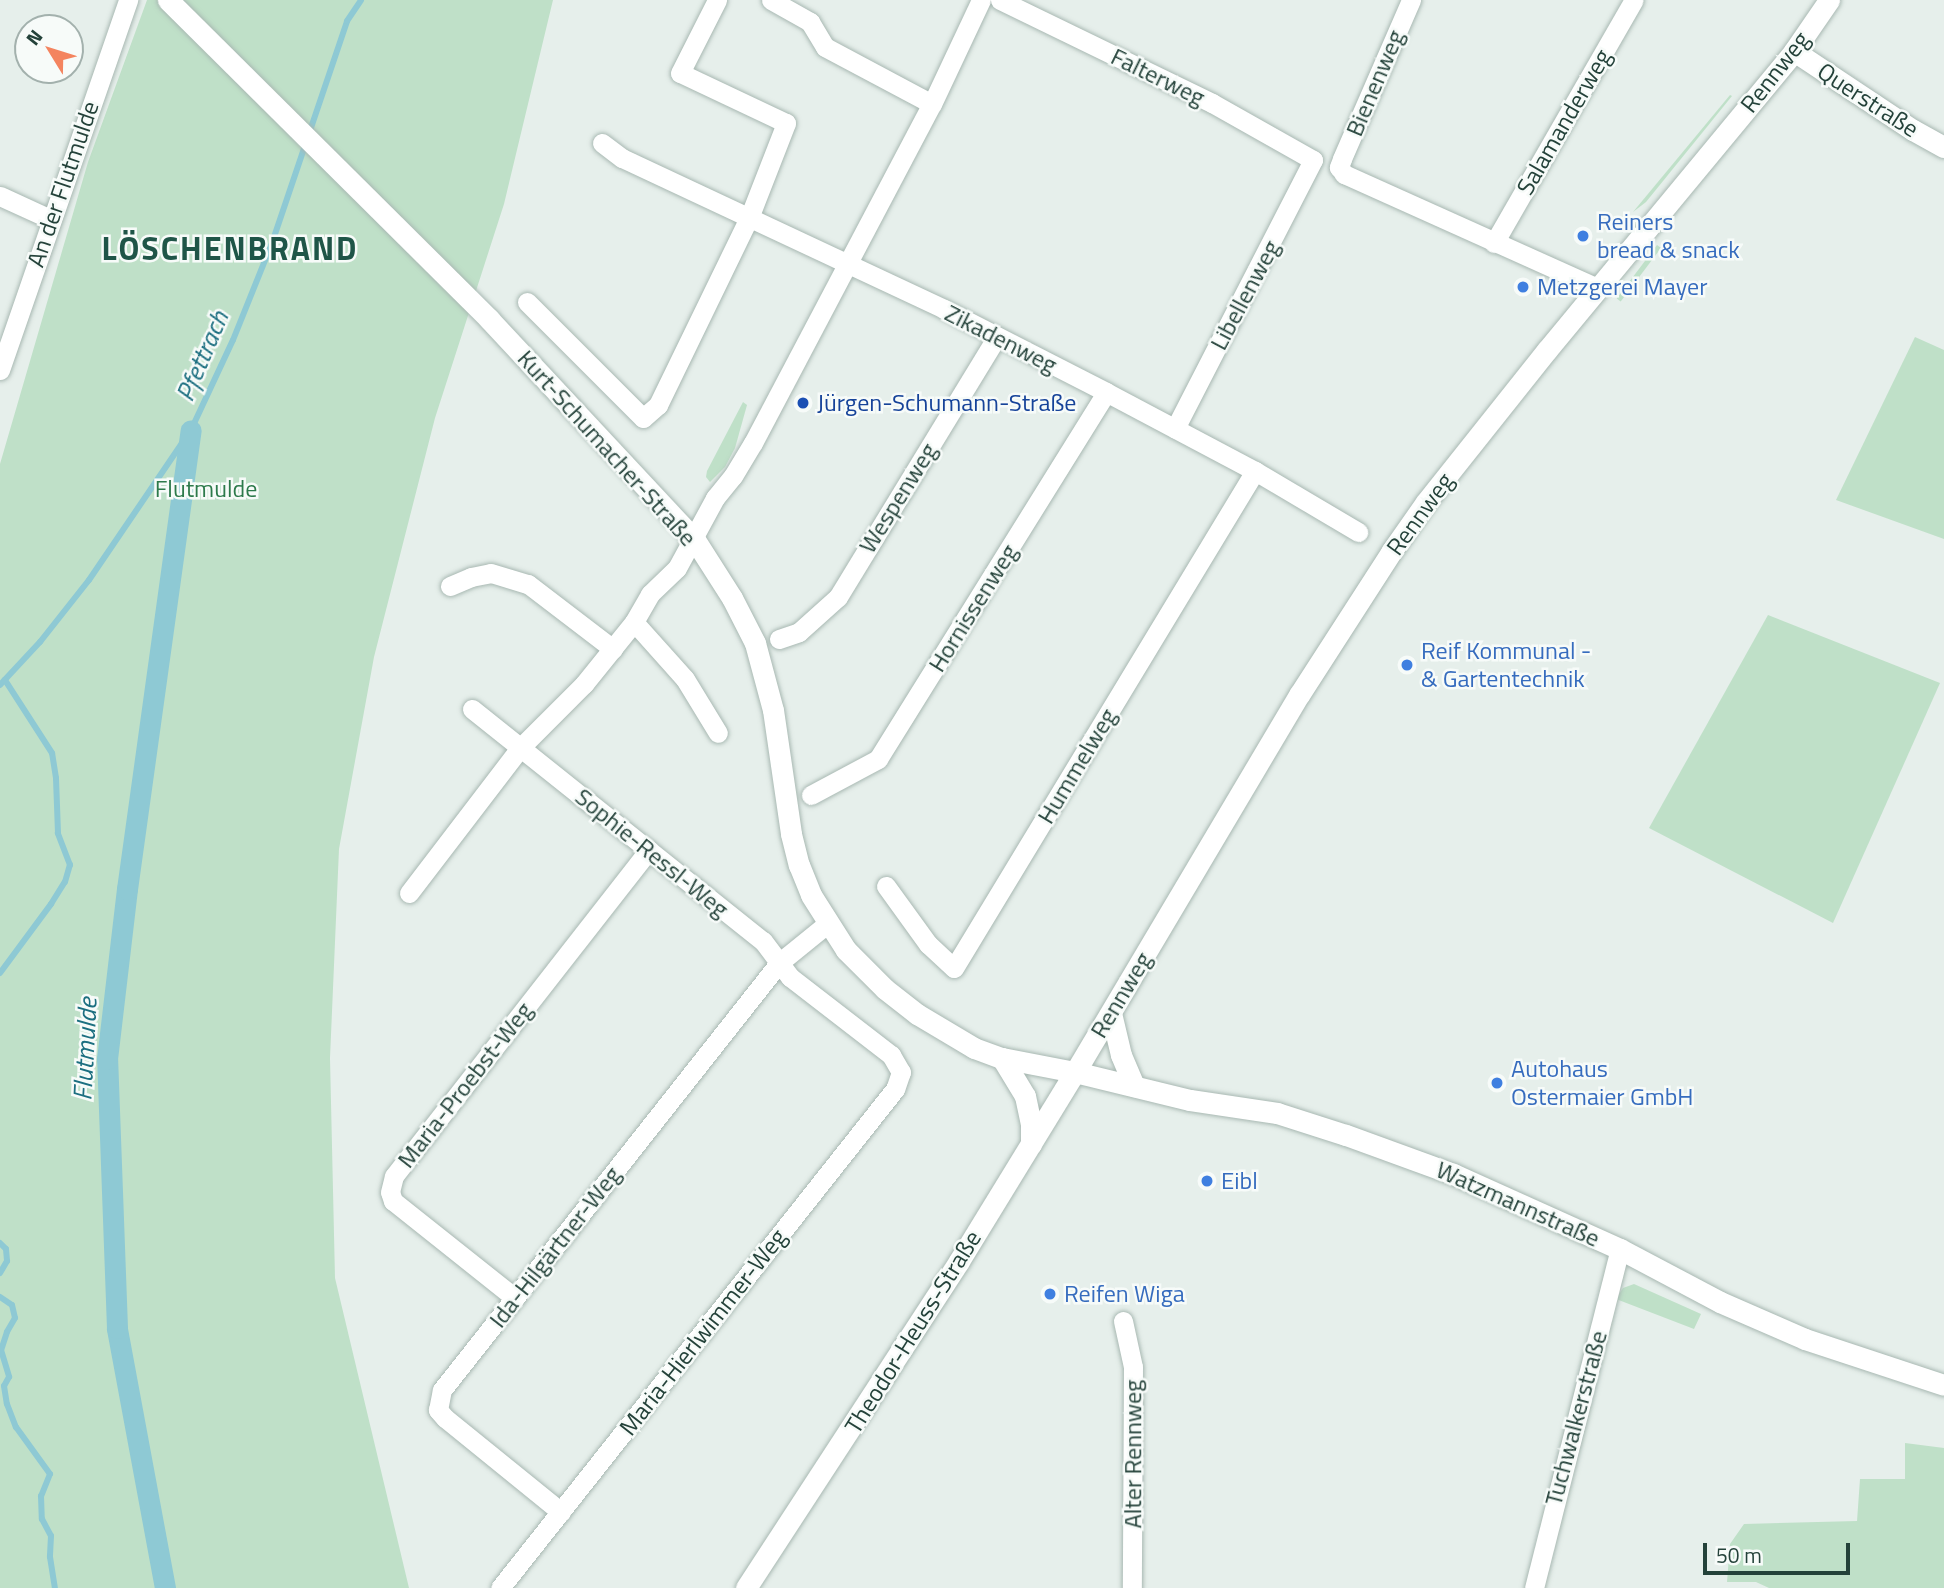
<!DOCTYPE html>
<html>
<head>
<meta charset="utf-8">
<style>
  body { margin:0 }
  #map { position:relative; width:1944px; height:1588px; overflow:hidden; background:#e6efeb; font-family:"Titillium Web",sans-serif }
  div>[style] { position:absolute }
  .green>* { inset:0; background:#bfe0c8; transform-origin:0 0 }
  .stream>* { height:6px; margin:-3px; padding:0 3px; transform-origin:3px; border-radius:3px; background:#8ec9d4 }
  .canal>* { height:21px; margin:-10.5px; padding:0 10.5px; transform-origin:10.5px; border-radius:10.5px; background:#8ec9d4 }
  .roads { filter:drop-shadow(0 0 2px #a8b8b2) drop-shadow(0 0 2px #a8b8b2) }
  .minor>* { height:19px; margin:-9.5px; padding:0 9.5px; transform-origin:9.5px; border-radius:9.5px; background:#fff }
  .tertiary>* { height:21px; margin:-10.5px; padding:0 10.5px; transform-origin:10.5px; border-radius:10.5px; background:#fff }
  .secondary>* { height:21px; margin:-10.5px; padding:0 10.5px; transform-origin:10.5px; border-radius:10.5px; background:#fff }
  .dots>* { width:19px; height:19px; translate:-50% -50%; box-sizing:border-box; border:4px solid #f7fbf9; border-radius:50% }
  span { translate:-50% -50%; white-space:nowrap; text-align:center; line-height:1.15; -webkit-text-stroke:5px #f7fbf9; paint-order:stroke }
  .street-label { font-size:24px; color:#24423a }
  .shop-label { font-size:24px; color:#366cbe }
  .left { translate:0 -50%; text-align:left }
  .transit-label { font-size:24px; color:#164399 }
  .park-label { font-size:24px; color:#2d7a4b }
  .water-label { font-size:26px; color:#1c6f80; font-style:italic }
  .district-label { font-size:32px; color:#1f5548; font-weight:700; letter-spacing:2px }
  .north { position:absolute; left:14px; top:14px; width:70px; height:70px; box-sizing:border-box; background:#f7fbf9; border:2px solid #a3b1ad; border-radius:50%; rotate:308deg; font-size:19px; font-weight:700; line-height:28px; text-align:center; color:#24423a }
  .north::after { content:''; display:block; margin:auto; width:24px; height:32px; background:#f4845f; clip-path:polygon(50% 0,100% 100%,50% 72%,0 100%) }
  .scale { position:absolute; left:1703px; top:1543px; width:147px; height:32px; box-sizing:border-box; border:4px solid #24423a; border-top:0; padding-left:9px; font-size:21px; line-height:24px; white-space:nowrap; color:#24423a; -webkit-text-stroke:5px #f7fbf9; paint-order:stroke }
</style>
</head>
<body>
<div id="map">
  <div class="green">
    <i style="clip-path:polygon(147px 0,553px 0,504px 204px,435px 418px,374px 657px,339px 849px,330px 1058px,335px 1278px,409px 1588px,0 1588px,0 464px,88px 162px)"></i>
    <i style="clip-path:polygon(1730px 95px,1732px 96px,1646px 202px,1633px 212px)"></i>
    <i style="left:1657px;top:245px;width:5px;height:67px;rotate:37deg"></i>
    <i style="clip-path:polygon(1915px 337px,1944px 350px,1944px 539px,1836px 500px)"></i>
    <i style="clip-path:polygon(743px 402px,747px 405px,735px 448px,725px 467px,710px 482px,706px 477px,707px 471px)"></i>
    <i style="clip-path:polygon(1768px 615px,1940px 683px,1833px 923px,1649px 828px)"></i>
    <i style="clip-path:polygon(1634px 1284px,1701px 1314px,1694px 1329px,1616px 1299px,1623px 1288px)"></i>
    <i style="clip-path:polygon(1905px 1443px,1944px 1448px,1944px 1588px,1769px 1588px,1756px 1582px,1727px 1582px,1730px 1544px,1744px 1524px,1857px 1521px,1860px 1479px,1905px 1479px)"></i>
  </div>
  <div class="stream">
    <i style="left:0;top:685px;width:59px;rotate:-47.1deg"></i>
    <i style="left:40px;top:642px;width:79px;rotate:-51.7deg"></i>
    <i style="left:89px;top:580px;width:181px;rotate:-55.8deg"></i>
    <i style="left:191px;top:430px;width:99px;rotate:-65deg"></i>
    <i style="left:233px;top:340px;width:105px;rotate:-68.1deg"></i>
    <i style="left:272px;top:243px;width:234px;rotate:-71.3deg"></i>
    <i style="left:347px;top:21px;width:25px;rotate:-56deg"></i>
    <i style="left:0;top:973px;width:86px;rotate:-53.5deg"></i>
    <i style="left:51px;top:904px;width:26px;rotate:-58deg"></i>
    <i style="left:65px;top:882px;width:18px;rotate:-74deg"></i>
    <i style="left:70px;top:865px;width:34px;rotate:-111deg"></i>
    <i style="left:58px;top:833px;width:55px;rotate:-92.1deg"></i>
    <i style="left:56px;top:778px;width:25px;rotate:-99deg"></i>
    <i style="left:52px;top:753px;width:87px;rotate:-122.8deg"></i>
    <i style="left:0;top:1243px;width:8px;rotate:45deg"></i>
    <i style="left:6px;top:1249px;width:12px;rotate:85deg"></i>
    <i style="left:7px;top:1261px;width:14px;rotate:120deg"></i>
    <i style="left:0;top:1297px;width:14px;rotate:34deg"></i>
    <i style="left:12px;top:1305px;width:13px;rotate:77deg"></i>
    <i style="left:15px;top:1318px;width:16px;rotate:120deg"></i>
    <i style="left:7px;top:1332px;width:19px;rotate:108deg"></i>
    <i style="left:1px;top:1350px;width:28px;rotate:73deg"></i>
    <i style="left:9px;top:1377px;width:10px;rotate:119deg"></i>
    <i style="left:4px;top:1386px;width:18px;rotate:81deg"></i>
    <i style="left:7px;top:1404px;width:25px;rotate:69deg"></i>
    <i style="left:16px;top:1427px;width:58px;rotate:54.1deg"></i>
    <i style="left:50px;top:1474px;width:24px;rotate:112deg"></i>
    <i style="left:41px;top:1496px;width:23px;rotate:88deg"></i>
    <i style="left:42px;top:1519px;width:19px;rotate:62deg"></i>
    <i style="left:51px;top:1536px;width:21px;rotate:93deg"></i>
    <i style="left:50px;top:1557px;width:31px;rotate:81deg"></i>
  </div>
  <div class="canal">
    <i style="left:165px;top:1588px;width:264px;rotate:-100.5deg"></i>
    <i style="left:117px;top:1328px;width:269px;rotate:-92.1deg"></i>
    <i style="left:107px;top:1059px;width:171px;rotate:-83.3deg"></i>
    <i style="left:127px;top:889px;width:463px;rotate:-82.1deg"></i>
  </div>
  <div class="roads">
    <div class="minor">
      <i style="left:771px;top:0;width:45px;rotate:29.4deg"></i>
      <i style="left:810px;top:22px;width:29px;rotate:59deg"></i>
      <i style="left:825px;top:47px;width:121px;rotate:28deg"></i>
      <i style="left:1000px;top:0;width:236px;rotate:25.9deg"></i>
      <i style="left:1212px;top:103px;width:116px;rotate:29.4deg"></i>
      <i style="left:1313px;top:160px;width:302px;rotate:117.2deg"></i>
      <i style="left:1411px;top:0;width:173px;rotate:113.5deg"></i>
      <i style="left:1342px;top:159px;width:9px;rotate:111deg"></i>
      <i style="left:1339px;top:167px;width:9px;rotate:54deg"></i>
      <i style="left:1344px;top:174px;width:278px;rotate:24.2deg"></i>
      <i style="left:602px;top:143px;width:25px;rotate:37deg"></i>
      <i style="left:622px;top:158px;width:356px;rotate:25.1deg"></i>
      <i style="left:944px;top:309px;width:182px;rotate:27.1deg"></i>
      <i style="left:1106px;top:392px;width:169px;rotate:27.9deg"></i>
      <i style="left:1255px;top:471px;width:120px;rotate:30.6deg"></i>
      <i style="left:0;top:196px;width:55px;rotate:24.7deg"></i>
      <i style="left:1494px;top:243px;width:280px;rotate:-60.1deg"></i>
      <i style="left:527px;top:302px;width:164px;rotate:45deg"></i>
      <i style="left:643px;top:418px;width:20px;rotate:-41deg"></i>
      <i style="left:658px;top:405px;width:208px;rotate:-64.1deg"></i>
      <i style="left:749px;top:218px;width:102px;rotate:-68.7deg"></i>
      <i style="left:786px;top:123px;width:117px;rotate:-154.7deg"></i>
      <i style="left:680px;top:73px;width:82px;rotate:-63.1deg"></i>
      <i style="left:0;top:370px;width:392px;rotate:-70.9deg"></i>
      <i style="left:450px;top:586px;width:23px;rotate:-23deg"></i>
      <i style="left:471px;top:577px;width:20px;rotate:-11deg"></i>
      <i style="left:491px;top:573px;width:39px;rotate:17deg"></i>
      <i style="left:528px;top:584px;width:107px;rotate:37.4deg"></i>
      <i style="left:634px;top:622px;width:76px;rotate:48.2deg"></i>
      <i style="left:685px;top:679px;width:63px;rotate:58.6deg"></i>
      <i style="left:779px;top:639px;width:21px;rotate:-19deg"></i>
      <i style="left:799px;top:632px;width:52px;rotate:-41.9deg"></i>
      <i style="left:838px;top:597px;width:305px;rotate:-58.6deg"></i>
      <i style="left:472px;top:709px;width:372px;rotate:38.6deg"></i>
      <i style="left:763px;top:941px;width:45px;rotate:53.1deg"></i>
      <i style="left:790px;top:977px;width:128px;rotate:37.7deg"></i>
      <i style="left:891px;top:1055px;width:20px;rotate:60deg"></i>
      <i style="left:901px;top:1072px;width:18px;rotate:109deg"></i>
      <i style="left:895px;top:1089px;width:636px;rotate:128.36deg"></i>
      <i style="left:811px;top:795px;width:76px;rotate:-28.2deg"></i>
      <i style="left:878px;top:759px;width:432px;rotate:-58.1deg"></i>
      <i style="left:886px;top:886px;width:72px;rotate:54.1deg"></i>
      <i style="left:928px;top:944px;width:35px;rotate:43deg"></i>
      <i style="left:954px;top:968px;width:581px;rotate:-58.8deg"></i>
      <i style="left:409px;top:893px;width:183px;rotate:-52.6deg"></i>
      <i style="left:520px;top:748px;width:91px;rotate:-45deg"></i>
      <i style="left:584px;top:684px;width:80px;rotate:-51.1deg"></i>
      <i style="left:634px;top:622px;width:32px;rotate:-60deg"></i>
      <i style="left:650px;top:594px;width:37px;rotate:-44deg"></i>
      <i style="left:677px;top:568px;width:80px;rotate:-61.5deg"></i>
      <i style="left:715px;top:498px;width:28px;rotate:-51deg"></i>
      <i style="left:733px;top:476px;width:39px;rotate:-59deg"></i>
      <i style="left:753px;top:443px;width:383px;rotate:-62.2deg"></i>
      <i style="left:932px;top:104px;width:115px;rotate:-64.8deg"></i>
      <i style="left:515px;top:1298px;width:156px;rotate:-141.5deg"></i>
      <i style="left:393px;top:1201px;width:9px;rotate:-108deg"></i>
      <i style="left:390px;top:1192px;width:16px;rotate:-76deg"></i>
      <i style="left:394px;top:1176px;width:414px;rotate:-52deg"></i>
      <i style="left:1123px;top:1321px;width:47px;rotate:77.7deg"></i>
      <i style="left:1133px;top:1367px;width:221px;rotate:90.3deg"></i>
      <i style="left:561px;top:1512px;width:149px;rotate:-141deg"></i>
      <i style="left:445px;top:1418px;width:11px;rotate:-131deg"></i>
      <i style="left:438px;top:1410px;width:20px;rotate:-79deg"></i>
      <i style="left:442px;top:1390px;width:544px;rotate:-51.72deg"></i>
      <i style="left:779px;top:963px;width:62px;rotate:-39.1deg"></i>
      <i style="left:1534px;top:1588px;width:350px;rotate:-75.8deg"></i>
    </div>
    <div class="tertiary">
      <i style="left:1794px;top:51px;width:143px;rotate:33.6deg"></i>
      <i style="left:1913px;top:130px;width:35px;rotate:29deg"></i>
      <i style="left:1075px;top:1072px;width:118px;rotate:13.7deg"></i>
      <i style="left:1190px;top:1100px;width:88px;rotate:8.5deg"></i>
      <i style="left:1277px;top:1113px;width:72px;rotate:17.7deg"></i>
      <i style="left:1346px;top:1135px;width:114px;rotate:20deg"></i>
      <i style="left:1453px;top:1174px;width:183px;rotate:24.2deg"></i>
      <i style="left:1620px;top:1249px;width:113px;rotate:27.9deg"></i>
      <i style="left:1720px;top:1302px;width:93px;rotate:23.5deg"></i>
      <i style="left:1805px;top:1339px;width:146px;rotate:18.3deg"></i>
    </div>
    <div class="secondary">
      <i style="left:168px;top:0;width:453px;rotate:44.8deg"></i>
      <i style="left:489px;top:319px;width:302px;rotate:47deg"></i>
      <i style="left:695px;top:540px;width:69px;rotate:57.5deg"></i>
      <i style="left:732px;top:598px;width:51px;rotate:62.9deg"></i>
      <i style="left:755px;top:643px;width:69px;rotate:75deg"></i>
      <i style="left:773px;top:710px;width:125px;rotate:81.7deg"></i>
      <i style="left:791px;top:834px;width:32px;rotate:76deg"></i>
      <i style="left:799px;top:865px;width:32px;rotate:68deg"></i>
      <i style="left:811px;top:895px;width:65px;rotate:57.5deg"></i>
      <i style="left:846px;top:950px;width:55px;rotate:45deg"></i>
      <i style="left:885px;top:989px;width:41px;rotate:38deg"></i>
      <i style="left:917px;top:1014px;width:66px;rotate:30.8deg"></i>
      <i style="left:974px;top:1048px;width:30px;rotate:20deg"></i>
      <i style="left:1002px;top:1058px;width:74px;rotate:10.9deg"></i>
      <i style="left:1111px;top:1013px;width:43px;rotate:76.6deg"></i>
      <i style="left:1121px;top:1055px;width:34px;rotate:67deg"></i>
      <i style="left:1002px;top:1058px;width:44px;rotate:58.8deg"></i>
      <i style="left:1025px;top:1096px;width:29px;rotate:78deg"></i>
      <i style="left:1031px;top:1124px;width:20px;rotate:90deg"></i>
      <i style="left:746px;top:1588px;width:390px;rotate:-56.9deg"></i>
      <i style="left:959px;top:1261px;width:222px;rotate:-58.5deg"></i>
      <i style="left:1075px;top:1072px;width:439px;rotate:-59.3deg"></i>
      <i style="left:1299px;top:695px;width:170px;rotate:-57.2deg"></i>
      <i style="left:1391px;top:552px;width:61px;rotate:-55deg"></i>
      <i style="left:1426px;top:502px;width:194px;rotate:-51.5deg"></i>
      <i style="left:1547px;top:350px;width:388px;rotate:-50.4deg"></i>
      <i style="left:1794px;top:51px;width:62px;rotate:-55.5deg"></i>
    </div>
  </div>
  <div class="dots">
    <i style="left:1583px;top:236px;background:#3f7fe0"></i>
    <i style="left:1523px;top:287px;background:#3f7fe0"></i>
    <i style="left:803px;top:403px;background:#1a4fb4"></i>
    <i style="left:1407px;top:665px;background:#3f7fe0"></i>
    <i style="left:1497px;top:1083px;background:#3f7fe0"></i>
    <i style="left:1207px;top:1181px;background:#3f7fe0"></i>
    <i style="left:1050px;top:1294px;background:#3f7fe0"></i>
  </div>
  <div class="street-label">
    <span style="left:1775px;top:72px;rotate:-52deg">Rennweg</span>
    <span style="left:1158px;top:77px;rotate:26deg">Falterweg</span>
    <span style="left:1375px;top:83px;rotate:-67deg">Bienenweg</span>
    <span style="left:1868px;top:100px;rotate:33deg">Querstraße</span>
    <span style="left:1564px;top:122px;rotate:-60deg">Salamanderweg</span>
    <span style="left:63px;top:184px;rotate:-71deg">An der Flutmulde</span>
    <span style="left:1245px;top:295px;rotate:-62deg">Libellenweg</span>
    <span style="left:1001px;top:339px;rotate:27deg">Zikadenweg</span>
    <span style="left:607px;top:448px;rotate:48deg">Kurt-Schumacher-Straße</span>
    <span style="left:898px;top:498px;rotate:-58deg">Wespenweg</span>
    <span style="left:1420px;top:514px;rotate:-54deg">Rennweg</span>
    <span style="left:973px;top:608px;rotate:-58deg">Hornissenweg</span>
    <span style="left:1077px;top:766px;rotate:-59deg">Hummelweg</span>
    <span style="left:652px;top:853px;rotate:39deg">Sophie-Ressl-Weg</span>
    <span style="left:1121px;top:995px;rotate:-59deg">Rennweg</span>
    <span style="left:465px;top:1085px;rotate:-52deg">Maria-Proebst-Weg</span>
    <span style="left:1518px;top:1204px;rotate:24deg">Watzmannstraße</span>
    <span style="left:555px;top:1247px;rotate:-52deg">Ida-Hilgärtner-Weg</span>
    <span style="left:703px;top:1332px;rotate:-52deg">Maria-Hierlwimmer-Weg</span>
    <span style="left:913px;top:1332px;rotate:-58deg">Theodor-Heuss-Straße</span>
    <span style="left:1576px;top:1418px;rotate:-75deg">Tuchwalkerstraße</span>
    <span style="left:1133px;top:1454px;rotate:-90deg">Alter Rennweg</span>
  </div>
  <div class="shop-label">
    <span class="left" style="left:1597px;top:236px">Reiners<br>bread &amp; snack</span>
    <span class="left" style="left:1537px;top:287px">Metzgerei Mayer</span>
    <span class="left" style="left:1421px;top:665px">Reif Kommunal -<br>&amp; Gartentechnik</span>
    <span class="left" style="left:1511px;top:1083px">Autohaus<br>Ostermaier GmbH</span>
    <span class="left" style="left:1221px;top:1181px">Eibl</span>
    <span class="left" style="left:1064px;top:1294px">Reifen Wiga</span>
  </div>
  <div class="transit-label">
    <span class="left" style="left:817px;top:403px">Jürgen-Schumann-Straße</span>
  </div>
  <div class="park-label">
    <span style="left:206px;top:489px">Flutmulde</span>
  </div>
  <div class="water-label">
    <span style="left:202px;top:356px;rotate:-67deg">Pfettrach</span>
    <span style="left:85px;top:1049px;rotate:-87deg">Flutmulde</span>
  </div>
  <div class="district-label">
    <span style="left:230px;top:248px">LÖSCHENBRAND</span>
  </div>
  <div class="north">N</div>
  <div class="scale">50 m</div>
</div>
</body>
</html>
